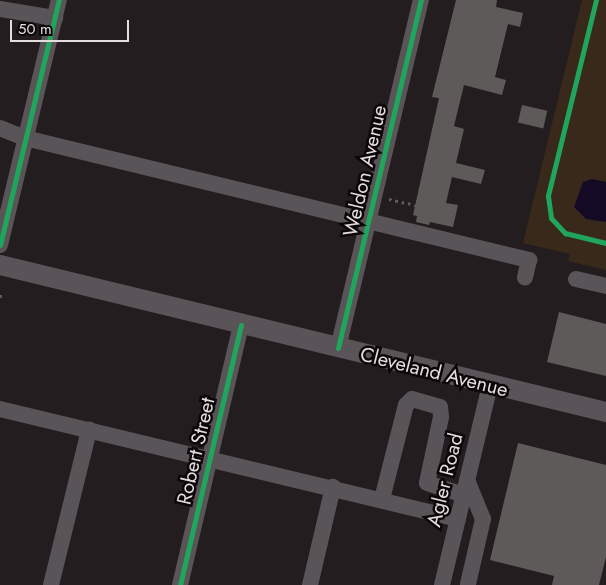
<!DOCTYPE html>
<html>
<head>
<meta charset="utf-8">
<style>
  body { margin:0 }
  #map { position:relative; width:606px; height:585px; overflow:hidden; background:#231d1f; font-family:Jost,sans-serif }
  div>[style] { position:absolute }
  .green>* { inset:0; background:#39291b }
  .water>* { inset:0; background:#140a25 }
  .building>* { inset:0; background:#5f5a5a; transform-origin:0 0 }
  .path>* { height:3px; margin-top:-1.5px; transform-origin:0; background:repeating-linear-gradient(90deg,#5f5b5e 0 2.5px,transparent 0 6.5px) }
  .minor>* { height:16px; margin:-8px; padding:0 8px; transform-origin:8px; border-radius:8px; background:#595458 }
  .major>* { height:20px; margin:-10px; padding:0 10px; transform-origin:10px; border-radius:10px; background:#5a5459 }
  .cycleway>* { height:5px; margin:-2.5px; padding:0 2.5px; transform-origin:2.5px; border-radius:2.5px; background:#20a55d }
  span { translate:-50% -50%; white-space:nowrap; text-align:center; line-height:1.15; -webkit-text-stroke:5px #0b0708; paint-order:stroke }
  .street-label { font-size:20px; color:#e4dcde }
  .scale { position:absolute; left:10px; top:20px; width:119px; height:22px; box-sizing:border-box; border:2px solid #e4dcde; border-top:0; padding-left:6px; font-size:15px; line-height:18px; white-space:nowrap; color:#e4dcde; -webkit-text-stroke:4px #0b0708; paint-order:stroke }
</style>
</head>
<body>
<div id="map">
  <div class="green">
    <i style="clip-path:polygon(582px 0,606px 0,606px 270px,568px 261px,570px 254px,523px 243px)"></i>
  </div>
  <div class="water">
    <i style="clip-path:polygon(592px 179px,606px 182px,606px 222px,586px 219px,574px 207px,583px 182px)"></i>
  </div>
  <div class="building">
    <i style="clip-path:polygon(456px 0,497px 0,496px 7px,523px 13px,520px 27px,508px 24px,495px 77px,506px 80px,502px 95px,464px 85px,454px 126px,464px 129px,456px 163px,485px 170px,481px 184px,452px 177px,446px 203px,458px 205px,453px 227px,430px 222px,429px 225px,416px 222px,417px 216px,413px 215px,439px 98px,432px 97px)"></i>
    <i style="left:522px;top:105px;width:26px;height:18px;rotate:13deg"></i>
    <i style="clip-path:polygon(559px 312px,606px 324px,606px 376px,547px 362px)"></i>
    <i style="clip-path:polygon(518px 443px,606px 465px,606px 557px,599px 585px,552px 585px,554px 576px,490px 560px)"></i>
  </div>
  <div class="path">
    <i style="left:450px;top:44px;width:10px;rotate:-79deg"></i>
    <i style="left:440px;top:78px;width:7px;rotate:-74deg"></i>
    <i style="left:389px;top:199px;width:27px;rotate:13deg"></i>
    <i style="left:0;top:296px;width:2px"></i>
  </div>
  <div class="minor">
    <i style="left:0;top:9px;width:56px;rotate:9.3deg"></i>
    <i style="left:0;top:128px;width:27px;rotate:22deg"></i>
    <i style="left:25px;top:138px;width:519px;rotate:13.61deg"></i>
    <i style="left:529px;top:260px;width:18px;rotate:103deg"></i>
    <i style="left:0;top:245px;width:252px;rotate:-76.5deg"></i>
    <i style="left:576px;top:279px;width:31px;rotate:13deg"></i>
    <i style="left:338px;top:348px;width:358px;rotate:-76.6deg"></i>
    <i style="left:0;top:409px;width:471px;rotate:13.5deg"></i>
    <i style="left:467px;top:480px;width:42px;rotate:67.7deg"></i>
    <i style="left:483px;top:519px;width:67px;rotate:103deg"></i>
    <i style="left:382px;top:499px;width:97px;rotate:-75.7deg"></i>
    <i style="left:406px;top:405px;width:8px;rotate:-45deg"></i>
    <i style="left:412px;top:399px;width:29px;rotate:16deg"></i>
    <i style="left:440px;top:407px;width:10px;rotate:84deg"></i>
    <i style="left:441px;top:417px;width:67px;rotate:102deg"></i>
    <i style="left:427px;top:483px;width:39px;rotate:18deg"></i>
    <i style="left:51px;top:585px;width:160px;rotate:-76.2deg"></i>
    <i style="left:180px;top:585px;width:267px;rotate:-76.8deg"></i>
    <i style="left:310px;top:585px;width:101px;rotate:-76.8deg"></i>
    <i style="left:442px;top:585px;width:206px;rotate:-76.5deg"></i>
  </div>
  <div class="major">
    <i style="left:0;top:265px;width:624px;rotate:13.64deg"></i>
  </div>
  <div class="cycleway">
    <i style="left:596px;top:0;width:202px;rotate:103.8deg"></i>
    <i style="left:548px;top:196px;width:22px;rotate:82deg"></i>
    <i style="left:551px;top:218px;width:21px;rotate:47deg"></i>
    <i style="left:565px;top:233px;width:42px;rotate:13.7deg"></i>
    <i style="left:0;top:245px;width:252px;rotate:-76.5deg"></i>
    <i style="left:338px;top:348px;width:358px;rotate:-76.6deg"></i>
    <i style="left:180px;top:585px;width:267px;rotate:-76.8deg"></i>
  </div>
  <div class="street-label">
    <span style="left:365px;top:171px;rotate:-77deg">Weldon Avenue</span>
    <span style="left:434px;top:372px;rotate:14deg">Cleveland Avenue</span>
    <span style="left:196px;top:451px;rotate:-77deg">Robert Street</span>
    <span style="left:445px;top:480px;rotate:-76deg">Agler Road</span>
  </div>
  <div class="scale">50 m</div>
</div>
</body>
</html>
